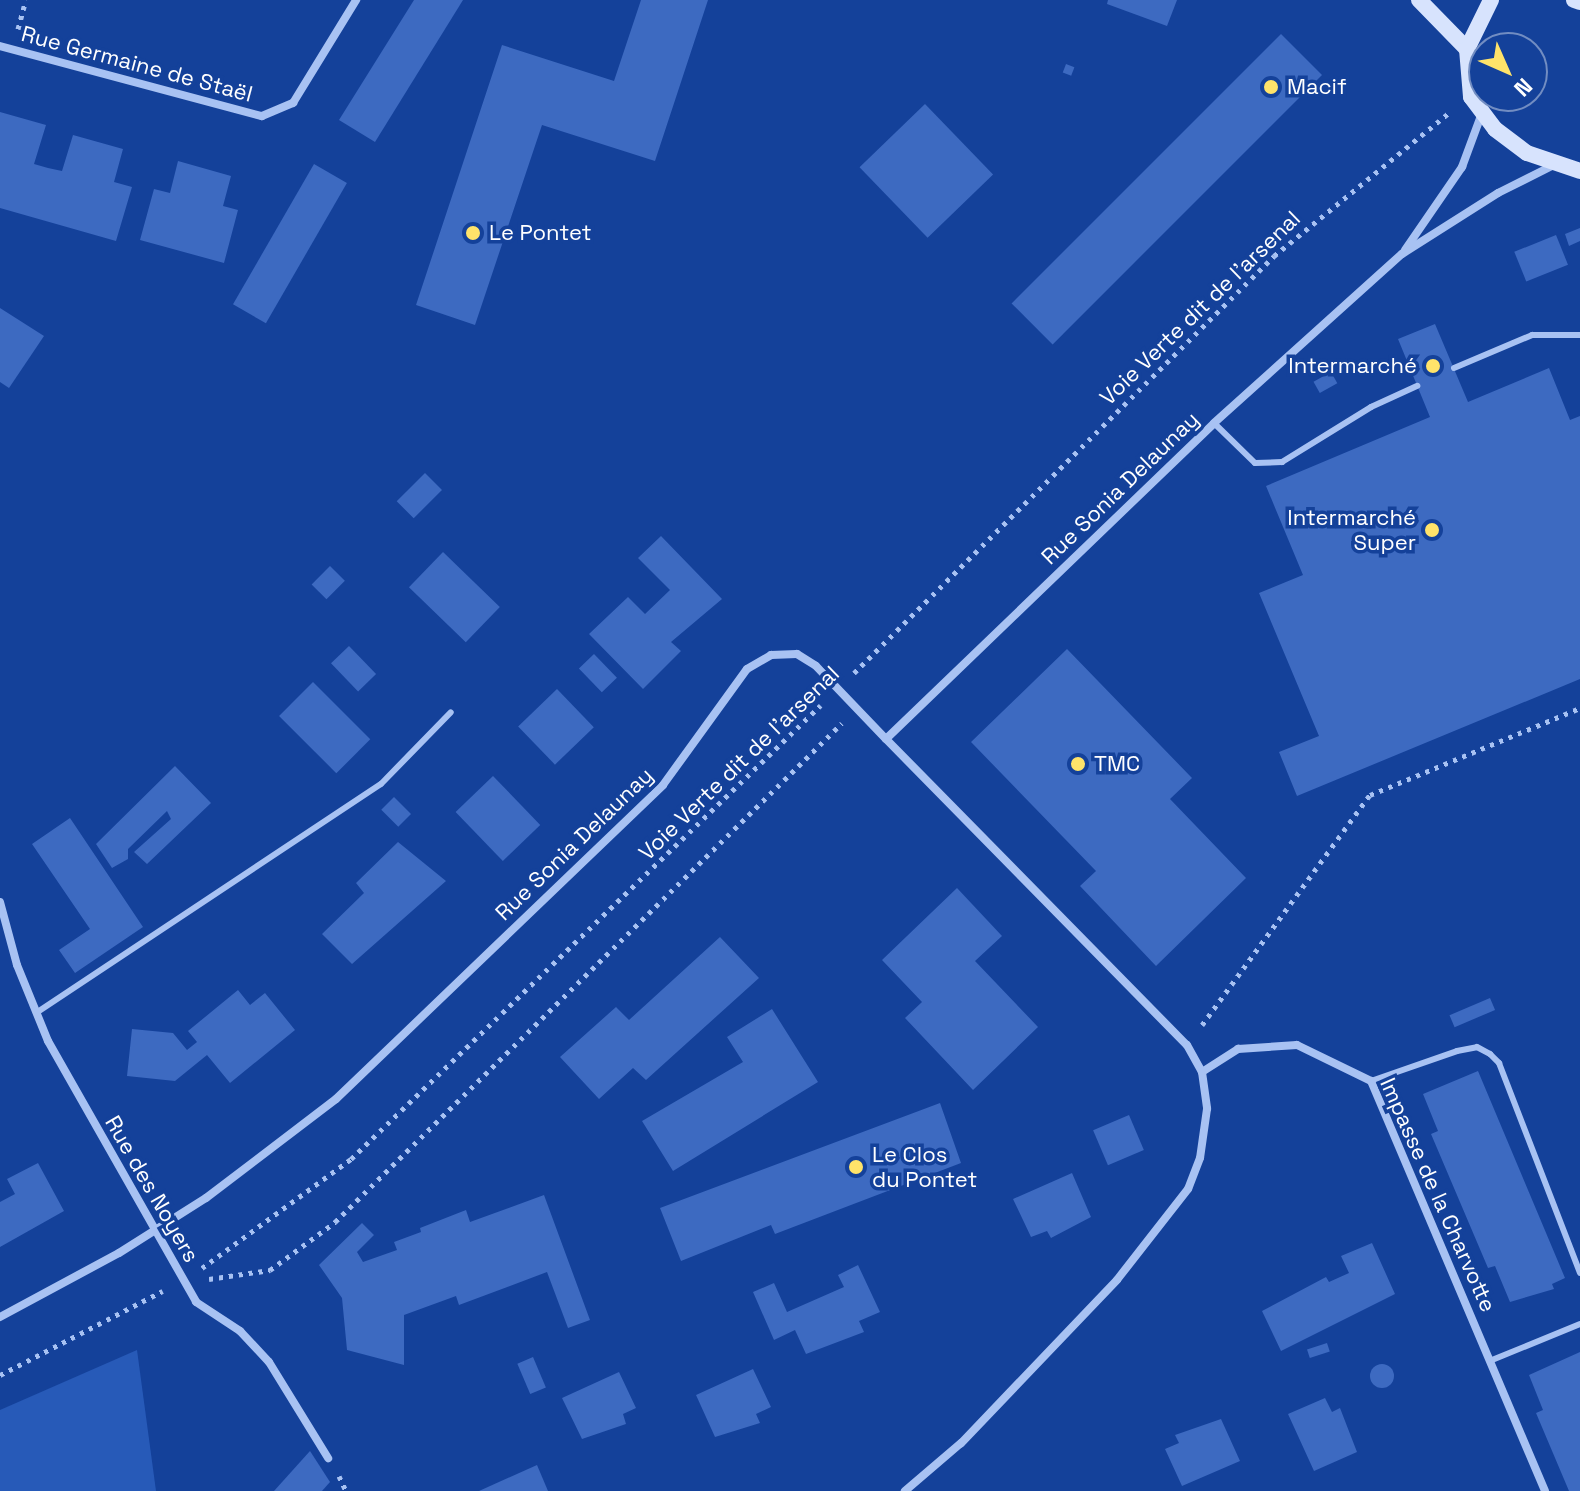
<!DOCTYPE html>
<html>
<head>
<meta charset="utf-8">
<style>
  body { margin:0 }
  #map { position:relative; width:1580px; height:1491px; overflow:hidden; background:#14419a; font-family:"Space Grotesk",sans-serif }
  div>[style] { position:absolute }
  .green>* { inset:0; background:#275ab8 }
  .building>* { inset:0; background:#3d6ac1; transform-origin:0 0 }
  .round { border-radius:50% }
  .path>* { height:5px; margin-top:-2.5px; transform-origin:0; background:repeating-linear-gradient(90deg,#a8c2f3 0 4px,transparent 0 10px) }
  .service>* { height:6px; margin:-3px; padding:0 3px; transform-origin:3px; border-radius:3px; background:#a8c2f3 }
  .minor>* { height:8px; margin:-4px; padding:0 4px; transform-origin:4px; border-radius:4px; background:#a8c2f3 }
  .secondary>* { height:16px; margin:-8px; padding:0 8px; transform-origin:8px; border-radius:8px; background:#d7e3fd }
  .dots>* { width:22px; height:22px; translate:-50% -50%; box-sizing:border-box; border:4px solid #14419a; border-radius:50% }
  span { translate:-50% -50%; white-space:nowrap; text-align:center; line-height:1.15; -webkit-text-stroke:7px #14419a; paint-order:stroke }
  .street-label { font-size:22px; color:#fff }
  .poi-label { font-size:22px; color:#fff }
  .left { translate:0 -50%; text-align:left }
  .right { translate:-100% -50%; text-align:right }
  .north { position:absolute; left:1468px; top:32px; width:80px; height:80px; box-sizing:border-box; background:#14419a; border:2px solid #728dc2; border-radius:50%; rotate:135deg; font-size:22px; font-weight:700; line-height:32px; text-align:center; color:#fff }
  .north::after { content:''; display:block; margin:auto; width:28px; height:36px; background:#ffe36a; clip-path:polygon(50% 0,100% 100%,50% 72%,0 100%) }
</style>
</head>
<body>
<div id="map">
  <div class="green">
    <i style="clip-path:polygon(137px 1350px,156px 1491px,0 1491px,0 1410px)"></i>
  </div>
  <div class="building">
    <i style="clip-path:polygon(414px 0,463px 0,375px 142px,339px 120px)"></i>
    <i style="clip-path:polygon(641px 0,708px 0,655px 161px,542px 125px,475px 325px,416px 305px,502px 45px,614px 81px)"></i>
    <i style="clip-path:polygon(1108px 0,1177px 0,1167px 26px,1107px 4px)"></i>
    <i style="left:1281px;top:34px;width:58px;height:381px;rotate:45deg"></i>
    <i style="left:1066px;top:64px;width:9px;height:9px;rotate:21deg"></i>
    <i style="left:925px;top:104px;width:98px;height:91px;rotate:46deg"></i>
    <i style="clip-path:polygon(0 112px,46px 125px,34px 164px,48px 168px,62px 171px,73px 135px,123px 149px,114px 182px,132px 187px,116px 241px,0 208px)"></i>
    <i style="clip-path:polygon(178px 161px,231px 176px,223px 206px,238px 210px,224px 263px,140px 240px,154px 189px,170px 193px)"></i>
    <i style="left:314px;top:164px;width:38px;height:162px;rotate:30deg"></i>
    <i style="clip-path:polygon(1580px 228px,1580px 241px,1569px 246px,1565px 234px)"></i>
    <i style="left:1556px;top:235px;width:32px;height:45px;rotate:68deg"></i>
    <i style="clip-path:polygon(0 308px,44px 336px,9px 388px,0 382px)"></i>
    <i style="clip-path:polygon(1435px 324px,1468px 402px,1549px 368px,1570px 420px,1580px 416px,1580px 679px,1297px 796px,1279px 752px,1319px 736px,1259px 593px,1303px 575px,1266px 486px,1430px 417px,1398px 339px)"></i>
    <i style="left:1331px;top:372px;width:13px;height:20px;rotate:61deg"></i>
    <i style="left:425px;top:473px;width:24px;height:40px;rotate:45deg"></i>
    <i style="clip-path:polygon(661px 536px,722px 599px,671px 642px,681px 651px,643px 689px,589px 634px,628px 597px,645px 614px,670px 590px,638px 558px)"></i>
    <i style="left:443px;top:552px;width:79px;height:49px;rotate:44deg"></i>
    <i style="left:330px;top:566px;width:21px;height:26px;rotate:45deg"></i>
    <i style="left:349px;top:646px;width:39px;height:25px;rotate:46deg"></i>
    <i style="clip-path:polygon(1067px 649px,1192px 778px,1170px 799px,1246px 878px,1156px 966px,1080px 886px,1096px 871px,971px 742px)"></i>
    <i style="left:594px;top:654px;width:33px;height:21px;rotate:46deg"></i>
    <i style="left:313px;top:682px;width:81px;height:48px;rotate:45deg"></i>
    <i style="left:557px;top:689px;width:53px;height:54px;rotate:46deg"></i>
    <i style="clip-path:polygon(175px 766px,211px 803px,147px 864px,134px 852px,171px 819px,167px 811px,128px 849px,128px 859px,112px 868px,96px 844px)"></i>
    <i style="left:493px;top:776px;width:68px;height:52px;rotate:46deg"></i>
    <i style="left:394px;top:797px;width:24px;height:18px;rotate:45deg"></i>
    <i style="clip-path:polygon(70px 818px,143px 927px,75px 973px,59px 950px,90px 929px,32px 844px)"></i>
    <i style="clip-path:polygon(398px 842px,446px 881px,352px 964px,322px 934px,364px 893px,356px 883px)"></i>
    <i style="clip-path:polygon(957px 888px,1002px 936px,975px 961px,1038px 1027px,973px 1090px,905px 1018px,922px 1002px,882px 960px)"></i>
    <i style="clip-path:polygon(720px 937px,759px 978px,646px 1080px,633px 1068px,599px 1099px,560px 1057px,616px 1007px,629px 1020px)"></i>
    <i style="clip-path:polygon(238px 990px,250px 1005px,265px 993px,295px 1030px,230px 1083px,207px 1055px,175px 1081px,127px 1076px,132px 1029px,173px 1033px,187px 1050px,197px 1042px,188px 1031px)"></i>
    <i style="left:1490px;top:998px;width:13px;height:44px;rotate:67deg"></i>
    <i style="clip-path:polygon(772px 1009px,818px 1082px,673px 1171px,642px 1121px,743px 1062px,727px 1037px)"></i>
    <i style="clip-path:polygon(1478px 1071px,1565px 1278px,1552px 1284px,1554px 1289px,1510px 1302px,1495px 1266px,1488px 1268px,1431px 1134px,1438px 1131px,1423px 1094px)"></i>
    <i style="clip-path:polygon(940px 1103px,961px 1163px,775px 1234px,771px 1225px,681px 1261px,660px 1208px)"></i>
    <i style="left:1129px;top:1115px;width:38px;height:39px;rotate:67deg"></i>
    <i style="clip-path:polygon(38px 1163px,64px 1211px,0 1247px,0 1202px,15px 1194px,7px 1179px)"></i>
    <i style="clip-path:polygon(1072px 1173px,1091px 1217px,1051px 1238px,1047px 1231px,1031px 1237px,1013px 1199px)"></i>
    <i style="clip-path:polygon(544px 1195px,590px 1320px,568px 1328px,547px 1272px,459px 1305px,456px 1296px,404px 1315px,404px 1365px,347px 1350px,342px 1298px,319px 1265px,362px 1223px,374px 1235px,357px 1252px,363px 1262px,397px 1250px,394px 1242px,421px 1232px,420px 1228px,466px 1210px,470px 1222px)"></i>
    <i style="clip-path:polygon(1372px 1243px,1395px 1294px,1281px 1351px,1262px 1311px,1326px 1277px,1329px 1282px,1349px 1273px,1341px 1256px)"></i>
    <i style="clip-path:polygon(858px 1265px,880px 1312px,859px 1321px,864px 1332px,806px 1354px,795px 1330px,774px 1340px,753px 1292px,774px 1283px,787px 1312px,844px 1287px,838px 1275px)"></i>
    <i style="left:1327px;top:1343px;width:9px;height:21px;rotate:72deg"></i>
    <i style="clip-path:polygon(1580px 1352px,1580px 1491px,1569px 1491px,1536px 1413px,1543px 1410px,1529px 1375px)"></i>
    <i style="left:533px;top:1357px;width:33px;height:17px;rotate:67deg"></i>
    <i class="round" style="left:1370px;top:1364px;width:24px;height:24px"></i>
    <i style="clip-path:polygon(753px 1369px,771px 1407px,756px 1414px,760px 1423px,715px 1437px,696px 1395px)"></i>
    <i style="clip-path:polygon(619px 1372px,636px 1408px,623px 1414px,626px 1424px,582px 1439px,562px 1398px)"></i>
    <i style="clip-path:polygon(1325px 1398px,1332px 1412px,1340px 1408px,1357px 1452px,1314px 1471px,1288px 1414px)"></i>
    <i style="clip-path:polygon(1221px 1419px,1240px 1461px,1182px 1486px,1165px 1449px,1179px 1443px,1175px 1435px)"></i>
    <i style="clip-path:polygon(310px 1451px,330px 1482px,322px 1491px,274px 1491px)"></i>
    <i style="clip-path:polygon(537px 1465px,548px 1491px,479px 1491px)"></i>
  </div>
  <div class="path">
    <i style="left:18px;top:29px;width:30px;rotate:-75deg"></i>
    <i style="left:854px;top:673px;width:592px;rotate:-44.79deg"></i>
    <i style="left:1274px;top:256px;width:226px;rotate:-39.3deg"></i>
    <i style="left:1202px;top:1025px;width:285px;rotate:-53.9deg"></i>
    <i style="left:1370px;top:795px;width:227px;rotate:-22.5deg"></i>
    <i style="left:202px;top:1268px;width:185px;rotate:-36.2deg"></i>
    <i style="left:351px;top:1159px;width:653px;rotate:-44.01deg"></i>
    <i style="left:209px;top:1279px;width:62px;rotate:-8.4deg"></i>
    <i style="left:270px;top:1270px;width:81px;rotate:-36.4deg"></i>
    <i style="left:335px;top:1222px;width:711px;rotate:-44.54deg"></i>
    <i style="left:0;top:1375px;width:183px;rotate:-27.3deg"></i>
    <i style="left:339px;top:1476px;width:17px;rotate:65deg"></i>
  </div>
  <div class="service">
    <i style="left:1454px;top:368px;width:85px;rotate:-22.9deg"></i>
    <i style="left:1532px;top:335px;width:48px"></i>
    <i style="left:1214px;top:423px;width:57px;rotate:44.3deg"></i>
    <i style="left:1255px;top:463px;width:27px;rotate:-2deg"></i>
    <i style="left:1282px;top:462px;width:105px;rotate:-31.7deg"></i>
    <i style="left:1371px;top:407px;width:51px;rotate:-24.5deg"></i>
    <i style="left:36px;top:1013px;width:414px;rotate:-33.6deg"></i>
    <i style="left:381px;top:784px;width:100px;rotate:-45.8deg"></i>
    <i style="left:1371px;top:1081px;width:91px;rotate:-19.2deg"></i>
    <i style="left:1457px;top:1051px;width:20px;rotate:-11deg"></i>
    <i style="left:1477px;top:1047px;width:15px;rotate:28deg"></i>
    <i style="left:1490px;top:1054px;width:13px;rotate:45deg"></i>
    <i style="left:1499px;top:1063px;width:225px;rotate:68.9deg"></i>
    <i style="left:1492px;top:1360px;width:95px;rotate:-22.2deg"></i>
  </div>
  <div class="minor">
    <i style="left:0;top:46px;width:271px;rotate:15deg"></i>
    <i style="left:262px;top:116px;width:34px;rotate:-23deg"></i>
    <i style="left:293px;top:103px;width:121px;rotate:-58.5deg"></i>
    <i style="left:1405px;top:250px;width:101px;rotate:-55.5deg"></i>
    <i style="left:1462px;top:167px;width:58px;rotate:-69.7deg"></i>
    <i style="left:886px;top:739px;width:429px;rotate:45.5deg"></i>
    <i style="left:1187px;top:1045px;width:31px;rotate:61deg"></i>
    <i style="left:1202px;top:1072px;width:37px;rotate:82deg"></i>
    <i style="left:1207px;top:1109px;width:49px;rotate:98.1deg"></i>
    <i style="left:1200px;top:1158px;width:33px;rotate:111deg"></i>
    <i style="left:1188px;top:1189px;width:115px;rotate:128deg"></i>
    <i style="left:1117px;top:1280px;width:226px;rotate:133.7deg"></i>
    <i style="left:961px;top:1443px;width:74px;rotate:139.4deg"></i>
    <i style="left:0;top:902px;width:65px;rotate:74.9deg"></i>
    <i style="left:17px;top:965px;width:82px;rotate:67.8deg"></i>
    <i style="left:48px;top:1041px;width:300px;rotate:60.4deg"></i>
    <i style="left:196px;top:1302px;width:53px;rotate:33.4deg"></i>
    <i style="left:240px;top:1331px;width:42px;rotate:46.9deg"></i>
    <i style="left:269px;top:1362px;width:113px;rotate:58.4deg"></i>
    <i style="left:1202px;top:1072px;width:43px;rotate:-32.6deg"></i>
    <i style="left:1238px;top:1049px;width:59px;rotate:-3.9deg"></i>
    <i style="left:1297px;top:1045px;width:82px;rotate:25.9deg"></i>
    <i style="left:1371px;top:1081px;width:445px;rotate:67deg"></i>
    <i style="left:0;top:1317px;width:135px;rotate:-28.3deg"></i>
    <i style="left:119px;top:1253px;width:103px;rotate:-32.3deg"></i>
    <i style="left:206px;top:1198px;width:163px;rotate:-37.3deg"></i>
    <i style="left:336px;top:1099px;width:453px;rotate:-43.8deg"></i>
    <i style="left:663px;top:785px;width:143px;rotate:-54.1deg"></i>
    <i style="left:747px;top:669px;width:28px;rotate:-30deg"></i>
    <i style="left:771px;top:655px;width:26px;rotate:-2deg"></i>
    <i style="left:797px;top:654px;width:22px;rotate:32deg"></i>
    <i style="left:816px;top:666px;width:101px;rotate:46.2deg"></i>
    <i style="left:886px;top:739px;width:455px;rotate:-43.9deg"></i>
    <i style="left:1214px;top:423px;width:253px;rotate:-42deg"></i>
    <i style="left:1402px;top:254px;width:114px;rotate:-32.4deg"></i>
    <i style="left:1498px;top:193px;width:63px;rotate:-26.6deg"></i>
  </div>
  <div class="secondary">
    <i style="left:1419px;top:0;width:69px;rotate:45.6deg"></i>
    <i style="left:1491px;top:0;width:55px;rotate:116.1deg"></i>
    <i style="left:1467px;top:49px;width:48px;rotate:85.2deg"></i>
    <i style="left:1471px;top:97px;width:40px;rotate:53deg"></i>
    <i style="left:1495px;top:129px;width:40px;rotate:37deg"></i>
    <i style="left:1527px;top:153px;width:56px;rotate:18.8deg"></i>
    <i style="left:1574px;top:0;width:6px;rotate:18deg"></i>
  </div>
  <div class="dots">
    <i style="left:1271px;top:87px;background:#ffe36a"></i>
    <i style="left:473px;top:233px;background:#ffe36a"></i>
    <i style="left:1433px;top:366px;background:#ffe36a"></i>
    <i style="left:1432px;top:530px;background:#ffe36a"></i>
    <i style="left:1078px;top:764px;background:#ffe36a"></i>
    <i style="left:856px;top:1167px;background:#ffe36a"></i>
  </div>
  <div class="street-label">
    <span style="left:137px;top:64px;rotate:15deg">Rue Germaine de Staël</span>
    <span style="left:1200px;top:308px;rotate:-44deg">Voie Verte dit de l'arsenal</span>
    <span style="left:1120px;top:488px;rotate:-44deg">Rue Sonia Delaunay</span>
    <span style="left:739px;top:763px;rotate:-44deg">Voie Verte dit de l'arsenal</span>
    <span style="left:574px;top:844px;rotate:-44deg">Rue Sonia Delaunay</span>
    <span style="left:152px;top:1189px;rotate:60deg">Rue des Noyers</span>
    <span style="left:1438px;top:1195px;rotate:66deg">Impasse de la Charvotte</span>
  </div>
  <div class="poi-label">
    <span class="left" style="left:1287px;top:87px">Macif</span>
    <span class="left" style="left:489px;top:233px">Le Pontet</span>
    <span class="right" style="left:1417px;top:366px">Intermarché</span>
    <span class="right" style="left:1416px;top:530px">Intermarché<br>Super</span>
    <span class="left" style="left:1094px;top:764px">TMC</span>
    <span class="left" style="left:872px;top:1167px">Le Clos<br>du Pontet</span>
  </div>
  <div class="north">N</div>
</div>
</body>
</html>
